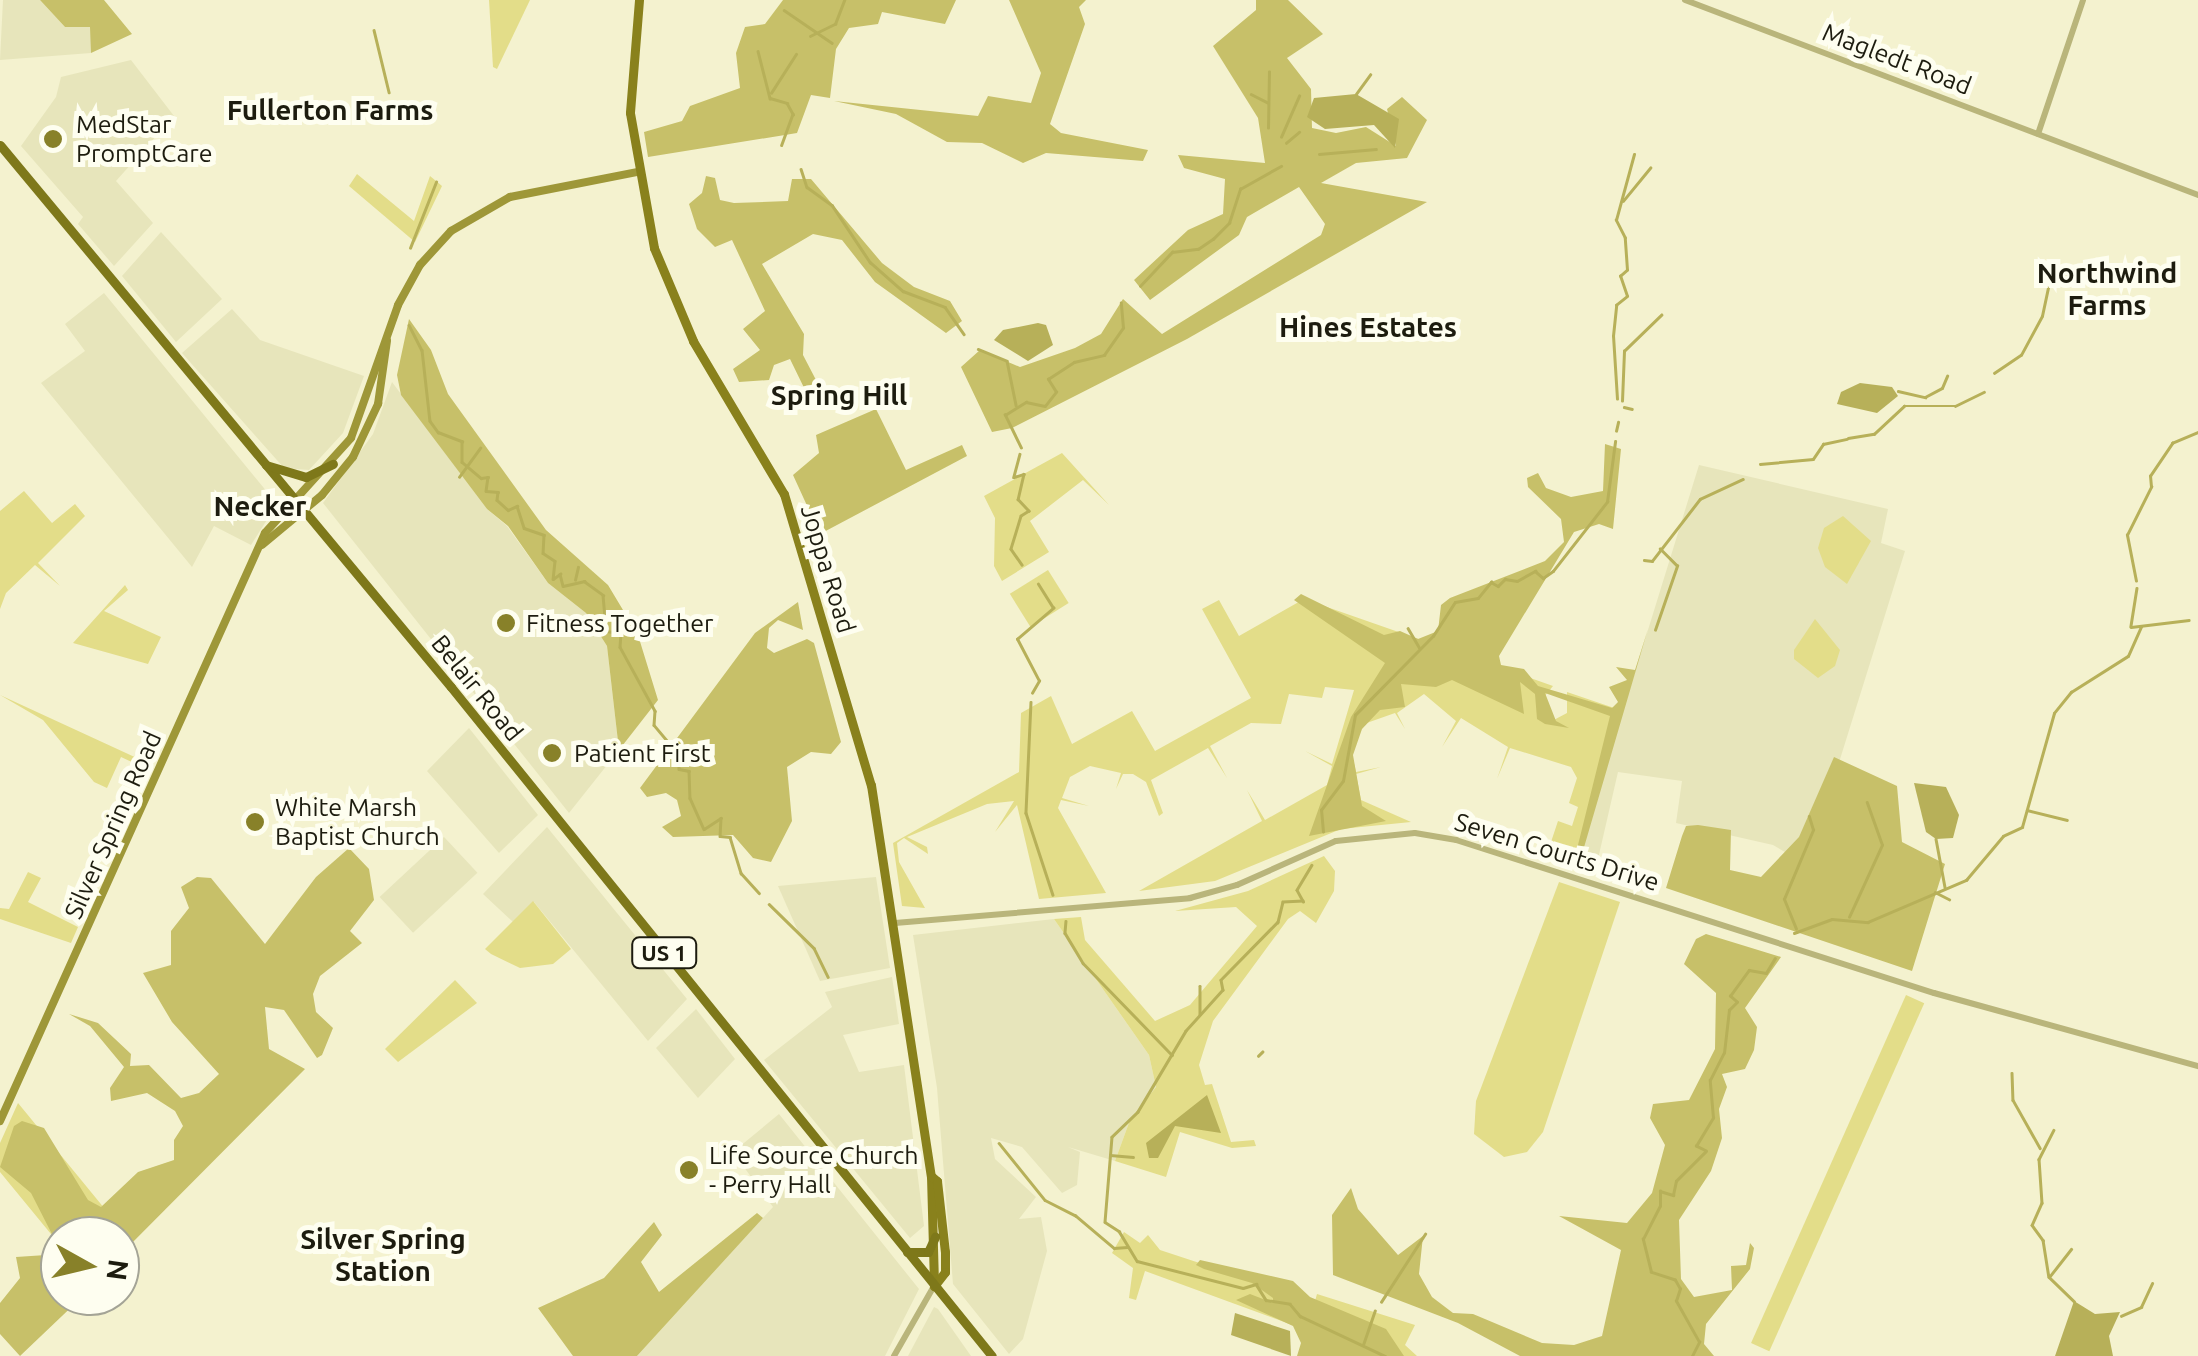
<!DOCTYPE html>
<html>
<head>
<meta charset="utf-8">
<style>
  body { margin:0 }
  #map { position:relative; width:2198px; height:1356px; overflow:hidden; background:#f4f2cf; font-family:Ubuntu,sans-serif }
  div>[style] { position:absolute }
  .built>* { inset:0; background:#e7e5bb; transform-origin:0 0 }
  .green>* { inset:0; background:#e3dd89; transform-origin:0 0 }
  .forest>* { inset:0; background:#c7c069 }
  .water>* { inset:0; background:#b7b059 }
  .stream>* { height:2.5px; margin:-1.25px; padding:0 1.25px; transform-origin:1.25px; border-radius:1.25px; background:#b7b059 }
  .tertiary>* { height:6px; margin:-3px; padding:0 3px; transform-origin:3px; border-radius:3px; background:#b9b57b }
  .secondary>* { height:8px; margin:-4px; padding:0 4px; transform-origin:4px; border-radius:4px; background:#9e9738 }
  .primary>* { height:9px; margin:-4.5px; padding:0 4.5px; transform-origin:4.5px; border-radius:4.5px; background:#89811c }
  .trunk>* { height:9px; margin:-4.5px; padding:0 4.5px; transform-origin:4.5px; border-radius:4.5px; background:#7e781a }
  .dots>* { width:28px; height:28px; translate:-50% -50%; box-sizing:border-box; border:5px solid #fefef0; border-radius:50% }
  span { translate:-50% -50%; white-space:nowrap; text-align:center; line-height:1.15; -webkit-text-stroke:10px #fefef0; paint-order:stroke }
  .shield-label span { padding:2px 8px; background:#fefef0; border:2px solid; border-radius:8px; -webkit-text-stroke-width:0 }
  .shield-label { font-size:22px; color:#1d1c0f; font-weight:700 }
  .street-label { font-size:25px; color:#1d1c0f }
  .poi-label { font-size:25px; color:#1d1c0f }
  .left { translate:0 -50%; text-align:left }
  .neighbourhood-label { font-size:28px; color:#1d1c0f; font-weight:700 }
  .north { position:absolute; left:40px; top:1216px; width:100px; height:100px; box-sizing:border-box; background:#fefef0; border:2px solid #a4a496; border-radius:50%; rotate:98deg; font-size:28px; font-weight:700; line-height:40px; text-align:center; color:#1d1c0f }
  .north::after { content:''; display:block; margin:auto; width:35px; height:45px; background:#888129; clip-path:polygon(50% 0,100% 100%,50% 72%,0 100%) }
</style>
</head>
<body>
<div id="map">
  <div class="built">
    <i style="clip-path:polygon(3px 0,40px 0,65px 27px,91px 26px,91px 53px,0 60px)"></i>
    <i style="clip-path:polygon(131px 60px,174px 116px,116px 181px,153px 223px,114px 266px,78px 224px,83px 217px,21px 146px,56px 97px,61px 77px)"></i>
    <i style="clip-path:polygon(161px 232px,222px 299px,176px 342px,122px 276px)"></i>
    <i style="clip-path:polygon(104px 293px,277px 504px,251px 545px,214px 526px,192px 567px,41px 383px,85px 351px,65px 324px)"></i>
    <i style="clip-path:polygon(232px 309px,260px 340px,364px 376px,343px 433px,309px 470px,284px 468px,182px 353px)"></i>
    <i style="clip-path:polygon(392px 382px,487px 509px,507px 526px,548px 583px,586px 613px,607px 646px,619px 750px,569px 813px,323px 503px,373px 434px)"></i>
    <i style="clip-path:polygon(1699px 465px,1888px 509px,1881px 543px,1905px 551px,1807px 865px,1773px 845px,1676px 823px,1682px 781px,1618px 772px,1595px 872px,1575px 866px)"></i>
    <i style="clip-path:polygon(469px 728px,538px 815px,499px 853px,427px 771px)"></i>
    <i style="clip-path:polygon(547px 827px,687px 999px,648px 1041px,534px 902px,513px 922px,483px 894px)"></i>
    <i style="left:444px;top:837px;width:49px;height:88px;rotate:47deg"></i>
    <i style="clip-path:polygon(876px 877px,890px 968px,820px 981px,778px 886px)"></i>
    <i style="clip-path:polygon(1054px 919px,1149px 1055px,1156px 1087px,1130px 1120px,1115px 1161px,1068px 1147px,1080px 1152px,1077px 1185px,1062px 1193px,1022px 1147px,991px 1138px,995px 1159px,1036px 1197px,1019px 1219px,1041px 1217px,1047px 1251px,1023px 1339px,1009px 1354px,953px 1284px,937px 1088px,913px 935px)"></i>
    <i style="clip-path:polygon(892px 977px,899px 1024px,843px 1035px,859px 1072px,904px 1065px,924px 1226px,910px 1238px,764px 1060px,832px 1007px,825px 992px)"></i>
    <i style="clip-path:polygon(696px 1009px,735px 1059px,698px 1098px,656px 1048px)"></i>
    <i style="clip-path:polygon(779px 1114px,919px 1289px,885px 1356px,637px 1356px,773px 1207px,733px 1152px)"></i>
    <i style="clip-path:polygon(934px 1307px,938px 1309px,971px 1356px,908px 1356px)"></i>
  </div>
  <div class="green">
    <i style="clip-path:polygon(489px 0,530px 0,497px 69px,493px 67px)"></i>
    <i style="clip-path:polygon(357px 174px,414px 221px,430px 176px,442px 186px,415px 242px,349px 186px)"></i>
    <i style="clip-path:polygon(1062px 453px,1109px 505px,1083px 480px,1030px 521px,1049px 552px,1002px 581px,994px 566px,995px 518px,984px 496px)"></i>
    <i style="clip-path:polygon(24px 491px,52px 523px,75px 504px,85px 516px,38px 563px,60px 586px,35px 565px,6px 593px,0 609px,0 511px)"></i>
    <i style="clip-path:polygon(1843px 516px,1871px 541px,1847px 584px,1825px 567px,1818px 548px,1824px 528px)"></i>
    <i style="left:1048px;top:570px;width:39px;height:45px;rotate:58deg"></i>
    <i style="clip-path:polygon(125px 585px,128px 590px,104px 611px,161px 637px,148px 664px,73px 643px)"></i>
    <i style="clip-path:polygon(1304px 599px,1553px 686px,1538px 704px,1550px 722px,1567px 713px,1567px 692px,1623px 711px,1575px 866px,1546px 857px,1558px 821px,1572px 826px,1578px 807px,1569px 803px,1577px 778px,1571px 767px,1510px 748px,1497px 779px,1508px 747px,1461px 718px,1442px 747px,1456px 721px,1424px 694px,1397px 713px,1405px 729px,1395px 713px,1361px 725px,1351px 751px,1356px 772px,1381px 767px,1356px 774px,1361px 800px,1411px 822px,1341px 829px,1215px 881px,1139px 891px,1262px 821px,1247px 790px,1265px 820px,1327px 785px,1332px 766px,1305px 751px,1332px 764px,1354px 690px,1325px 687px,1322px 698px,1289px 694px,1281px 724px,1251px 723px,1210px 746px,1227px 778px,1208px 748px,1151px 780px,1163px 813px,1159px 816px,1146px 782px,1133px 774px,1123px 774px,1116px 789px,1121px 773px,1090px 766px,1070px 777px,1062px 798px,1089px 806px,1061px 800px,1058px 808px,1106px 893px,1039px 899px,1017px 805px,995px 832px,1014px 801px,987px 804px,907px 837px,927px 847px,928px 854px,904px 838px,897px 843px,899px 862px,925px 908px,902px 906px,893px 843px,1019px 772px,1021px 713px,1051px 696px,1072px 744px,1132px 711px,1155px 751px,1251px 698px,1202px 609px,1219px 600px,1239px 636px)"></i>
    <i style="clip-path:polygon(1815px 619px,1840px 650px,1835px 666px,1818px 678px,1794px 659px,1794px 650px)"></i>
    <i style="clip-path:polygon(0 695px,152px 765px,149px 770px,121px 757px,107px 788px,94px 782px,43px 720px)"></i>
    <i style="clip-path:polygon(1324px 856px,1335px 871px,1334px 891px,1316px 923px,1300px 911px,1288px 919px,1213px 1021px,1199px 1065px,1205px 1085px,1212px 1084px,1231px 1142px,1254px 1140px,1256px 1146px,1232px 1148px,1180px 1132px,1166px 1177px,1115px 1161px,1130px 1120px,1156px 1087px,1149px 1055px,1054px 919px,1081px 917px,1085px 940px,1155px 1021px,1190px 1005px,1257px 926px,1236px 907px,1175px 911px,1248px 891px)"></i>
    <i style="clip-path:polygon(28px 872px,41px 878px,28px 902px,78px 927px,71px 943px,0 919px,0 908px,9px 909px)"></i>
    <i style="clip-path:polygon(1559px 882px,1620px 902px,1543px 1132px,1527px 1152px,1504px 1157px,1474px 1134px,1476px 1101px)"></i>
    <i style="clip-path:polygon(533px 901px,571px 949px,553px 964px,520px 968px,491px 954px,485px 949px)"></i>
    <i style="clip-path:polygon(455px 980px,477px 1003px,398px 1062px,385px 1049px)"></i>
    <i style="left:1906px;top:995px;width:20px;height:381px;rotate:24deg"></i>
    <i style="clip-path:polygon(18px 1103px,132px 1242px,120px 1254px,120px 1236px,60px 1236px,60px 1245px,0 1172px,0 1143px)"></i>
    <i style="clip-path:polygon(1124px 1232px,1140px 1243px,1148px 1235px,1160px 1250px,1315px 1301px,1317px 1294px,1415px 1325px,1405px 1345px,1417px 1356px,1298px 1356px,1306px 1330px,1145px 1271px,1136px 1300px,1129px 1298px,1133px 1268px,1112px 1253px)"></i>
  </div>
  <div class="forest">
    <i style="clip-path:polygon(40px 0,104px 0,132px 34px,91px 53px,90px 27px,65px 27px)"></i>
    <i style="clip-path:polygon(783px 0,956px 0,945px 24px,882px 12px,878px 24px,849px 28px,836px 49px,830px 98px,811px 95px,797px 133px,648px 157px,644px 132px,682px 121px,690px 106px,740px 88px,736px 53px,745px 27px,765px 24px)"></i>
    <i style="clip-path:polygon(1009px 0,1086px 0,1079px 7px,1085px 24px,1050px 124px,1061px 133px,1148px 150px,1143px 161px,1046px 153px,1023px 163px,982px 143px,947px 142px,896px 114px,834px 101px,978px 116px,988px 96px,1031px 103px,1041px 73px)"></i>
    <i style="clip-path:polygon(1256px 0,1288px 0,1323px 34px,1287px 58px,1311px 89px,1312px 128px,1336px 133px,1366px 127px,1396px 146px,1387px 109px,1402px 97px,1427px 120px,1407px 158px,1356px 163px,1321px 183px,1427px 202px,1187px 339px,1012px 428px,992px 432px,961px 367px,980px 350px,1020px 367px,1075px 348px,1101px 334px,1123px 299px,1162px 334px,1321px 235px,1325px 224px,1299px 187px,1247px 217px,1239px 235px,1150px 300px,1134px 280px,1188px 230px,1223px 214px,1225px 179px,1184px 168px,1178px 155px,1265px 163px,1258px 118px,1213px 46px,1256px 10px)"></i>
    <i style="clip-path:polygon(706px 176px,715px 178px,720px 200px,734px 203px,788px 201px,792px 179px,811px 179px,882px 263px,914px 287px,950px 301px,962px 321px,946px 333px,875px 282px,842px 240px,813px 234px,762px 264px,804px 334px,803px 355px,828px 403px,822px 408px,809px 398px,790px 359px,774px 365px,769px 380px,739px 382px,733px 369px,760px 350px,743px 329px,765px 311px,732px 240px,715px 247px,697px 229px,689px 204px,702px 193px)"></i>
    <i style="clip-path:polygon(409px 319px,431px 350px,448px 394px,546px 530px,608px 585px,638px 635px,658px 700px,619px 750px,607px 646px,586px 613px,548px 583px,508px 526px,487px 509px,401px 395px,397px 375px)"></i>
    <i style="clip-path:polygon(876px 409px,906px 470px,962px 445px,967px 456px,820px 534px,793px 475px,819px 453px,816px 435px)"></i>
    <i style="clip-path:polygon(1605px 444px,1621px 449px,1613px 529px,1599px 524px,1574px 532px,1499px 656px,1501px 665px,1524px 669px,1538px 686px,1612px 708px,1618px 702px,1609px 687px,1627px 680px,1616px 667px,1635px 670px,1648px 629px,1580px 861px,1575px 857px,1610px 716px,1545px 693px,1556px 721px,1569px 728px,1545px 724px,1537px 719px,1535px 694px,1520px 682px,1524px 714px,1452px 680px,1436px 687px,1401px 684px,1405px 707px,1380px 710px,1362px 729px,1353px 755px,1362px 806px,1386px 821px,1309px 836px,1351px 717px,1385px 663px,1294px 600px,1301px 594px,1384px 635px,1400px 631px,1418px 639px,1438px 631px,1441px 605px,1450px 598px,1545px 561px,1564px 542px,1561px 519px,1528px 487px,1527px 478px,1538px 473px,1546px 488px,1571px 497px,1603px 491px)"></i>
    <i style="clip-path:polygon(798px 602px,803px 630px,778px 620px,769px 628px,767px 648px,774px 653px,807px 639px,814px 643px,841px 742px,831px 754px,811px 752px,787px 767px,792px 821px,771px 862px,753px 858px,733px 835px,673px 837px,662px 827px,681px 816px,677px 800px,666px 793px,647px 797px,640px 788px,755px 633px)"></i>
    <i style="clip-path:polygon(1834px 757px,1897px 786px,1902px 842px,1945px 864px,1912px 971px,1666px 888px,1682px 836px,1686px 826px,1698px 825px,1731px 830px,1730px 870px,1761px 877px,1799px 837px)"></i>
    <i style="clip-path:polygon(349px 848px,369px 869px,374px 900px,350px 931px,362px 943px,320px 976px,313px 994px,316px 1012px,333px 1028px,322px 1055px,317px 1058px,284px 1010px,265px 1007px,269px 1049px,305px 1069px,120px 1255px,120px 1236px,60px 1236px,60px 1296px,83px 1296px,20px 1356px,0 1334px,0 1303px,20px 1278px,16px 1257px,46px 1255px,57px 1244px,31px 1193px,0 1167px,14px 1126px,22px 1121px,44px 1128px,88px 1200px,101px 1207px,138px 1172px,174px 1160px,174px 1140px,183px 1126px,175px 1111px,147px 1093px,111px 1101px,110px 1088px,124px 1067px,90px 1026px,69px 1014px,98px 1023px,131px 1054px,130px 1066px,149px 1065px,181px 1098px,199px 1093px,219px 1074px,172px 1022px,143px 973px,171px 965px,171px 931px,189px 908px,181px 887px,197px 877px,211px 878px,265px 944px,316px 877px)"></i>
    <i style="clip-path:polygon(1706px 934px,1781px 957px,1745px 1008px,1757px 1027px,1754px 1050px,1745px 1069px,1722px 1074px,1727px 1087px,1719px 1109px,1722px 1138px,1711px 1171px,1679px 1220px,1681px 1279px,1694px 1297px,1732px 1290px,1731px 1266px,1746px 1265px,1750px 1243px,1754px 1248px,1750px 1269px,1706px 1324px,1704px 1344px,1714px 1356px,1520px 1356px,1458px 1323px,1333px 1275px,1332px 1215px,1351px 1188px,1358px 1209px,1398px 1255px,1423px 1236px,1419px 1274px,1432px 1297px,1453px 1313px,1473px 1314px,1542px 1343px,1574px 1345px,1602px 1336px,1621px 1250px,1559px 1216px,1627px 1223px,1652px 1193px,1665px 1145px,1650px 1118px,1653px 1104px,1689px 1100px,1715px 1049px,1716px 993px,1684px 964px,1696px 939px)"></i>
    <i style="clip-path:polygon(757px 1213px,763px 1218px,637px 1356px,573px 1356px,538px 1308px,604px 1278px,654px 1222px,662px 1235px,641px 1262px,659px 1292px)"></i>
    <i style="clip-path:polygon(1200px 1260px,1293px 1281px,1310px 1297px,1386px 1329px,1404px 1356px,1297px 1356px,1301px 1343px,1293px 1326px,1236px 1300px,1250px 1294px,1273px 1303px,1273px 1298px,1252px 1283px,1204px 1269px,1196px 1265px)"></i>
  </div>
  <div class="water">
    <i style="clip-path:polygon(1356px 94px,1399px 119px,1395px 148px,1374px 125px,1325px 129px,1307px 117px,1314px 98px)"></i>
    <i style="clip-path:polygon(1038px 323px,1046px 325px,1053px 345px,1028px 361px,994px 340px,1003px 330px)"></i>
    <i style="clip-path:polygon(1860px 383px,1892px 387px,1898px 396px,1877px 413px,1837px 404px,1841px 392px)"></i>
    <i style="clip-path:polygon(1914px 783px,1946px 787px,1959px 815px,1953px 838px,1936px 839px,1926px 832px)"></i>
    <i style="clip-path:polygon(1207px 1095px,1221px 1133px,1175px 1126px,1158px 1158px,1149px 1158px,1146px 1143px)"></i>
    <i style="clip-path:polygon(2074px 1301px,2095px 1314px,2120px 1312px,2109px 1336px,2113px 1356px,2055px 1356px)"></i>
    <i style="clip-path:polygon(1235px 1313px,1290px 1331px,1291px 1356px,1231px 1335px)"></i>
  </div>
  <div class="stream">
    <i style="left:784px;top:10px;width:58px;rotate:34.5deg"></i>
    <i style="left:374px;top:30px;width:64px;rotate:76.4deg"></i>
    <i style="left:810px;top:36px;width:28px;rotate:-26deg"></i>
    <i style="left:835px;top:24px;width:26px;rotate:-69deg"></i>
    <i style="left:758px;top:51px;width:49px;rotate:75.7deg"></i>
    <i style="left:770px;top:98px;width:18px;rotate:16deg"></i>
    <i style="left:787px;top:103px;width:13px;rotate:61deg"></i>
    <i style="left:793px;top:114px;width:33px;rotate:110deg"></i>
    <i style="left:771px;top:93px;width:46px;rotate:-57.3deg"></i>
    <i style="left:1251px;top:94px;width:18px;rotate:27deg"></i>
    <i style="left:1356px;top:94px;width:24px;rotate:-54deg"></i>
    <i style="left:1268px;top:128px;width:56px;rotate:-89deg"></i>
    <i style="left:1281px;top:137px;width:45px;rotate:-66.3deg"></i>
    <i style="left:1286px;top:143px;width:17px;rotate:-40deg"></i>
    <i style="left:1319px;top:154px;width:57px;rotate:-5deg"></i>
    <i style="left:801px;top:169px;width:19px;rotate:72deg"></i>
    <i style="left:807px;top:187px;width:31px;rotate:36deg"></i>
    <i style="left:832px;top:205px;width:69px;rotate:56.3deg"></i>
    <i style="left:870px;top:262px;width:44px;rotate:41.3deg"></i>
    <i style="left:903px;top:291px;width:45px;rotate:20.9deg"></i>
    <i style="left:945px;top:307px;width:33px;rotate:55deg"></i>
    <i style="left:1623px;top:201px;width:43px;rotate:-50.7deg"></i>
    <i style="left:410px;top:248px;width:71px;rotate:-68.5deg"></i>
    <i style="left:1140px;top:286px;width:47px;rotate:-46.7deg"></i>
    <i style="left:1172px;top:252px;width:26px;rotate:-7deg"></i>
    <i style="left:1198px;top:249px;width:18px;rotate:-34deg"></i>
    <i style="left:1213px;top:239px;width:23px;rotate:-45deg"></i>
    <i style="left:1229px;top:223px;width:36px;rotate:-72deg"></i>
    <i style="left:1240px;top:189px;width:47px;rotate:-29.3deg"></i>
    <i style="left:409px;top:325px;width:28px;rotate:63deg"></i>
    <i style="left:422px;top:350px;width:71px;rotate:83.6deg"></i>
    <i style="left:430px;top:421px;width:14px;rotate:54deg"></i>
    <i style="left:438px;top:432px;width:26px;rotate:21deg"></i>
    <i style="left:462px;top:441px;width:21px;rotate:90deg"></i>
    <i style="left:462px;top:462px;width:25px;rotate:40deg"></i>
    <i style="left:481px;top:478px;width:7px;rotate:-8deg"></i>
    <i style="left:488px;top:477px;width:14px;rotate:98deg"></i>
    <i style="left:486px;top:491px;width:12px;rotate:5deg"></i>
    <i style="left:498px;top:492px;width:8px;rotate:97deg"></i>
    <i style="left:497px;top:500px;width:15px;rotate:42deg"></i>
    <i style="left:508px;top:510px;width:10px;rotate:-24deg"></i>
    <i style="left:517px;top:506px;width:23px;rotate:72deg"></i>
    <i style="left:524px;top:528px;width:21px;rotate:19deg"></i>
    <i style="left:544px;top:535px;width:18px;rotate:93deg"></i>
    <i style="left:543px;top:553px;width:14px;rotate:34deg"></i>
    <i style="left:555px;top:561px;width:18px;rotate:96deg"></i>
    <i style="left:553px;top:579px;width:9px;rotate:-36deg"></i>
    <i style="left:560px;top:574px;width:12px;rotate:76deg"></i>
    <i style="left:563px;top:586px;width:22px;rotate:-13deg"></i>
    <i style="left:584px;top:581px;width:24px;rotate:36deg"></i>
    <i style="left:603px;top:595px;width:36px;rotate:85deg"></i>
    <i style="left:606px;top:631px;width:15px;rotate:8deg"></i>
    <i style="left:621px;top:633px;width:14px;rotate:94deg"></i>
    <i style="left:620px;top:647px;width:73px;rotate:61.3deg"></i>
    <i style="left:655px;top:711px;width:14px;rotate:94deg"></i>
    <i style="left:654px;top:725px;width:39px;rotate:50deg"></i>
    <i style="left:679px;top:755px;width:14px;rotate:90deg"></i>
    <i style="left:679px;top:769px;width:10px;rotate:11deg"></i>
    <i style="left:689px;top:771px;width:27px;rotate:88deg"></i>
    <i style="left:690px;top:798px;width:34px;rotate:66deg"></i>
    <i style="left:704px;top:829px;width:20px;rotate:-33deg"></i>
    <i style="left:721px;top:818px;width:18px;rotate:93deg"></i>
    <i style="left:720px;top:836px;width:10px;rotate:6deg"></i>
    <i style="left:730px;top:837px;width:38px;rotate:73deg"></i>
    <i style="left:741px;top:873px;width:27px;rotate:48deg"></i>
    <i style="left:978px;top:349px;width:31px;rotate:22deg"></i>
    <i style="left:1007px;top:361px;width:45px;rotate:78.4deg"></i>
    <i style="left:1994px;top:373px;width:32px;rotate:-34deg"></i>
    <i style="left:2021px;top:355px;width:44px;rotate:-61.7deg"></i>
    <i style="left:2042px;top:316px;width:39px;rotate:-78deg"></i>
    <i style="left:1898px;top:391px;width:28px;rotate:13deg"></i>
    <i style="left:1925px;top:397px;width:19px;rotate:-28deg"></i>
    <i style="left:1942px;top:388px;width:13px;rotate:-67deg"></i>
    <i style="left:1617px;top:399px;width:63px;rotate:-93.6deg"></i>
    <i style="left:1613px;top:336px;width:31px;rotate:-84deg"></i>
    <i style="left:1616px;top:305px;width:14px;rotate:-39deg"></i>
    <i style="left:1627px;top:296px;width:21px;rotate:-109deg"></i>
    <i style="left:1620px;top:276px;width:9px;rotate:-41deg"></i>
    <i style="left:1627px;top:270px;width:32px;rotate:-94deg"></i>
    <i style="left:1625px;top:238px;width:20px;rotate:-117deg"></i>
    <i style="left:1616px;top:220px;width:68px;rotate:-74.7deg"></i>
    <i style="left:1622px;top:401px;width:50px;rotate:-87.7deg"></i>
    <i style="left:1624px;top:351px;width:52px;rotate:-44.2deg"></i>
    <i style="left:1624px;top:407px;width:8px;rotate:14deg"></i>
    <i style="left:1616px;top:431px;width:9px;rotate:-77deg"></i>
    <i style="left:1848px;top:438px;width:26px;rotate:-9deg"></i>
    <i style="left:1874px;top:434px;width:41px;rotate:-43deg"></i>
    <i style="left:1904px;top:406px;width:51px"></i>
    <i style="left:1955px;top:406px;width:32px;rotate:-26deg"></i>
    <i style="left:1021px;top:448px;width:37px;rotate:-116deg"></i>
    <i style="left:1005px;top:415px;width:25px;rotate:-32deg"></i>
    <i style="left:1026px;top:402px;width:19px;rotate:12deg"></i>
    <i style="left:1045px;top:406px;width:18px;rotate:-52deg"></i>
    <i style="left:1056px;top:392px;width:15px;rotate:-122deg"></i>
    <i style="left:1048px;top:379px;width:31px;rotate:-33deg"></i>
    <i style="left:1074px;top:362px;width:31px;rotate:-13deg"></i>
    <i style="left:1104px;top:355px;width:33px;rotate:-55deg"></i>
    <i style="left:1123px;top:328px;width:25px;rotate:-95deg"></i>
    <i style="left:1020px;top:454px;width:24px;rotate:105deg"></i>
    <i style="left:1014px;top:477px;width:10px;rotate:-17deg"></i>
    <i style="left:1024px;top:474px;width:26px;rotate:103deg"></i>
    <i style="left:1018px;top:499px;width:16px;rotate:47deg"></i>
    <i style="left:1029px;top:511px;width:9px;rotate:148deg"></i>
    <i style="left:1021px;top:516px;width:34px;rotate:107deg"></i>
    <i style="left:1011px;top:549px;width:19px;rotate:55deg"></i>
    <i style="left:1760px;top:464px;width:53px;rotate:-5.4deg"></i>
    <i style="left:1813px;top:459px;width:18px;rotate:-56deg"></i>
    <i style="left:1823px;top:444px;width:24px;rotate:-12deg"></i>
    <i style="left:459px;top:477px;width:36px;rotate:-54deg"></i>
    <i style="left:1644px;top:560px;width:8px;rotate:7deg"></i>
    <i style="left:1652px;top:561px;width:78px;rotate:-52.3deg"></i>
    <i style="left:1700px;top:499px;width:47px;rotate:-24.9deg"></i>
    <i style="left:575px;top:580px;width:13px;rotate:-77deg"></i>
    <i style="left:2136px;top:581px;width:47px;rotate:-101.1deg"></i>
    <i style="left:2127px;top:535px;width:54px;rotate:-63.4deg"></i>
    <i style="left:2151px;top:487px;width:11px;rotate:-95deg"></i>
    <i style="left:2150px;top:476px;width:40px;rotate:-56deg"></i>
    <i style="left:2172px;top:443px;width:28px;rotate:-23deg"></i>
    <i style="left:2137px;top:588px;width:39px;rotate:99deg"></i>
    <i style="left:2131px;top:627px;width:58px;rotate:-6.9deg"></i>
    <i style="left:1408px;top:628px;width:22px;rotate:60deg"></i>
    <i style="left:1655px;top:630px;width:68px;rotate:-71deg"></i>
    <i style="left:1677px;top:566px;width:24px;rotate:-135deg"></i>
    <i style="left:1032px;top:693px;width:14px;rotate:-60deg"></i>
    <i style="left:1039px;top:681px;width:47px;rotate:-117.6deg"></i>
    <i style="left:1017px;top:639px;width:48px;rotate:-40.7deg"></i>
    <i style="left:1053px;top:608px;width:28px;rotate:-122deg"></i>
    <i style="left:1031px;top:702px;width:111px;rotate:92.6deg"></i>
    <i style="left:1026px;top:813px;width:86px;rotate:71.8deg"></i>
    <i style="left:2027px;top:810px;width:41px;rotate:14deg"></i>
    <i style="left:1323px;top:832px;width:22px;rotate:-95deg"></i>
    <i style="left:1321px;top:810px;width:36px;rotate:-53deg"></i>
    <i style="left:1343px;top:781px;width:67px;rotate:-79.7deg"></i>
    <i style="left:1355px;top:715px;width:111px;rotate:-45.4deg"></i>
    <i style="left:1433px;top:636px;width:40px;rotate:-57.1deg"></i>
    <i style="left:1455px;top:602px;width:23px;rotate:-10deg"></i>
    <i style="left:1478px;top:598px;width:21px;rotate:-51deg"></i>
    <i style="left:1491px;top:582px;width:8px;rotate:30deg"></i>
    <i style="left:1498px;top:586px;width:10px;rotate:-45deg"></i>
    <i style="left:1505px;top:579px;width:12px;rotate:9deg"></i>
    <i style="left:1517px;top:581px;width:21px;rotate:-29deg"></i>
    <i style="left:1535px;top:571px;width:11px;rotate:41deg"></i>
    <i style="left:1543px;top:578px;width:12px;rotate:-35deg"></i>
    <i style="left:1553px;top:571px;width:88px;rotate:-52deg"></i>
    <i style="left:1607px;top:502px;width:61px;rotate:-82.4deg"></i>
    <i style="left:1936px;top:839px;width:49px;rotate:79.4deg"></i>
    <i style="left:1312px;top:865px;width:29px;rotate:121deg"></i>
    <i style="left:1297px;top:890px;width:13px;rotate:61deg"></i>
    <i style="left:1303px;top:901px;width:20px;rotate:177deg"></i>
    <i style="left:1283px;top:902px;width:21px;rotate:104deg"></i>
    <i style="left:1278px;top:922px;width:81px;rotate:134.5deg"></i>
    <i style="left:1221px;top:980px;width:10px;rotate:79deg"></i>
    <i style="left:1223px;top:990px;width:55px;rotate:132.1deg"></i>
    <i style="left:1186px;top:1031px;width:94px;rotate:120.7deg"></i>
    <i style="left:1138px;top:1112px;width:36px;rotate:136deg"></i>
    <i style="left:1112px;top:1137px;width:85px;rotate:94.7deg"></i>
    <i style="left:1105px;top:1222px;width:17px;rotate:33deg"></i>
    <i style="left:1119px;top:1231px;width:35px;rotate:59deg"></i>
    <i style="left:1137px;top:1261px;width:109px;rotate:14.3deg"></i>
    <i style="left:1243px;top:1288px;width:14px;rotate:-17deg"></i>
    <i style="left:1256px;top:1284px;width:19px;rotate:58deg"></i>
    <i style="left:1266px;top:1300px;width:24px;rotate:9deg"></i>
    <i style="left:1290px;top:1304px;width:16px;rotate:50deg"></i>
    <i style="left:1300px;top:1316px;width:94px;rotate:25.2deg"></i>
    <i style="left:1935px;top:892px;width:16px;rotate:27deg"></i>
    <i style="left:769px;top:904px;width:63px;rotate:44.4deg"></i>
    <i style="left:814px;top:948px;width:32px;rotate:64deg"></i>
    <i style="left:1849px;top:917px;width:79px;rotate:-65.4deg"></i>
    <i style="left:1882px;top:845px;width:45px;rotate:-109.7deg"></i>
    <i style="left:1066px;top:921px;width:12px;rotate:95deg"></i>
    <i style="left:1065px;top:933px;width:35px;rotate:59deg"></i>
    <i style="left:1083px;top:963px;width:128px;rotate:45.9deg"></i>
    <i style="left:1796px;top:929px;width:32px;rotate:-112deg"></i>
    <i style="left:1784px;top:899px;width:75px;rotate:-67.2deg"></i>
    <i style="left:1813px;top:830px;width:14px;rotate:-107deg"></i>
    <i style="left:1794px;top:933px;width:40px;rotate:-20.2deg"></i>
    <i style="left:1832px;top:919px;width:36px;rotate:5deg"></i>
    <i style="left:1868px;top:922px;width:107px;rotate:-23.2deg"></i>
    <i style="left:1966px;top:880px;width:57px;rotate:-49.9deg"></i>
    <i style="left:2003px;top:836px;width:21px;rotate:-25deg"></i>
    <i style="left:2022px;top:827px;width:118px;rotate:-74.3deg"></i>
    <i style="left:2054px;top:713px;width:27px;rotate:-51deg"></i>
    <i style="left:2071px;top:692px;width:67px;rotate:-32.3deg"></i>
    <i style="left:2128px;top:656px;width:32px;rotate:-66deg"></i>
    <i style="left:1200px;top:986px;width:28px;rotate:90deg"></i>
    <i style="left:1258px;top:1056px;width:6px;rotate:-45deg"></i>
    <i style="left:2012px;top:1073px;width:27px;rotate:88deg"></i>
    <i style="left:2013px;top:1100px;width:55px;rotate:60.6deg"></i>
    <i style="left:2054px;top:1130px;width:33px;rotate:117deg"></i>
    <i style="left:2039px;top:1159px;width:44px;rotate:86.1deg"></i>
    <i style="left:2042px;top:1203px;width:24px;rotate:114deg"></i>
    <i style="left:2032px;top:1225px;width:19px;rotate:54deg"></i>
    <i style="left:2043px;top:1240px;width:37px;rotate:81deg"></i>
    <i style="left:2049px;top:1277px;width:35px;rotate:44deg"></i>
    <i style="left:999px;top:1143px;width:73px;rotate:51.1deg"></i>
    <i style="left:1045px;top:1200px;width:34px;rotate:27deg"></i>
    <i style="left:1075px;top:1215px;width:51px;rotate:40.2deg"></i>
    <i style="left:1114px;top:1248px;width:13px;rotate:-4deg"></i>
    <i style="left:1110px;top:1155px;width:23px;rotate:5deg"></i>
    <i style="left:2050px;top:1276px;width:34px;rotate:-52deg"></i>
    <i style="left:1381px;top:1302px;width:81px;rotate:-57.1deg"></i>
    <i style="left:2121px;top:1316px;width:22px;rotate:-24deg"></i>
    <i style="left:2141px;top:1307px;width:26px;rotate:-65deg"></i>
    <i style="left:1363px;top:1345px;width:36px;rotate:-71deg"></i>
    <i style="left:1692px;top:1356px;width:16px;rotate:-63deg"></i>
    <i style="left:1699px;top:1342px;width:47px;rotate:-119.3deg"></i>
    <i style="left:1676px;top:1301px;width:13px;rotate:-72deg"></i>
    <i style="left:1680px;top:1289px;width:10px;rotate:-119deg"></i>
    <i style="left:1675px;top:1280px;width:25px;rotate:-162deg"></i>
    <i style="left:1651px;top:1272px;width:34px;rotate:-104deg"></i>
    <i style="left:1643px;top:1239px;width:37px;rotate:-63deg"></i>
    <i style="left:1660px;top:1206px;width:15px;rotate:-90deg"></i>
    <i style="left:1660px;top:1191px;width:14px;rotate:17deg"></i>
    <i style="left:1673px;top:1195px;width:14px;rotate:-78deg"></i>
    <i style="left:1676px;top:1181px;width:42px;rotate:-45deg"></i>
    <i style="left:1706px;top:1151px;width:11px;rotate:-153deg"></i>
    <i style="left:1696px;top:1146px;width:33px;rotate:-59deg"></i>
    <i style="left:1713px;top:1118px;width:38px;rotate:-95deg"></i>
    <i style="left:1710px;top:1080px;width:30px;rotate:-63deg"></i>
    <i style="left:1724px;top:1053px;width:43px;rotate:-83.4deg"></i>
    <i style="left:1729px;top:1010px;width:11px;rotate:-45deg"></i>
    <i style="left:1737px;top:1002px;width:9px;rotate:-139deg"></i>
    <i style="left:1730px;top:996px;width:32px;rotate:-54deg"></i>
    <i style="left:1749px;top:970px;width:17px;rotate:10deg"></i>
    <i style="left:1766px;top:973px;width:17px;rotate:-59deg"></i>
  </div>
  <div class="tertiary">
    <i style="left:1685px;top:0;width:549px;rotate:20.81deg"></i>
    <i style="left:2038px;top:134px;width:141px;rotate:-71.4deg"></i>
    <i style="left:895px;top:923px;width:296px;rotate:-4.8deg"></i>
    <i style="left:1190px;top:898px;width:49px;rotate:-15.5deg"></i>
    <i style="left:1237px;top:885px;width:108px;rotate:-24deg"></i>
    <i style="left:1336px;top:841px;width:79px;rotate:-5.8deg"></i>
    <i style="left:1415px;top:833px;width:42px;rotate:9.7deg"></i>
    <i style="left:1456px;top:840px;width:502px;rotate:17.75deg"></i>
    <i style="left:1934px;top:993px;width:274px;rotate:15.5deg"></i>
    <i style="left:894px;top:1356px;width:81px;rotate:-60.3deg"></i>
  </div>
  <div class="secondary">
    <i style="left:262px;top:545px;width:78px;rotate:-39.8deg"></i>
    <i style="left:322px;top:495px;width:49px;rotate:-50.8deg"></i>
    <i style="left:353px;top:457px;width:59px;rotate:-64.7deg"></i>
    <i style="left:378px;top:404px;width:64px;rotate:-81.9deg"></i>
    <i style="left:0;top:1121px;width:645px;rotate:-65.74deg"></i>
    <i style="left:265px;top:533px;width:128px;rotate:-47.8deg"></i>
    <i style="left:351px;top:438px;width:141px;rotate:-70.5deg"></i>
    <i style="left:398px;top:305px;width:46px;rotate:-61.2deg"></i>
    <i style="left:420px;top:265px;width:46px;rotate:-47.6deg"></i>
    <i style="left:451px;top:231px;width:68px;rotate:-30deg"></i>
    <i style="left:510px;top:197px;width:129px;rotate:-11.1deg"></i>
  </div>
  <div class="primary">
    <i style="left:639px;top:0;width:113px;rotate:94.6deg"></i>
    <i style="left:630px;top:113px;width:137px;rotate:79.9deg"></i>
    <i style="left:654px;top:248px;width:101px;rotate:67.2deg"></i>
    <i style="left:693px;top:341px;width:178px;rotate:59.3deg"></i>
    <i style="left:784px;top:494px;width:304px;rotate:73.4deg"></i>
    <i style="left:871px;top:785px;width:396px;rotate:81.3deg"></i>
    <i style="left:931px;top:1176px;width:110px;rotate:88.4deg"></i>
    <i style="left:931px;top:1176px;width:8px;rotate:40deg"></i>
    <i style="left:937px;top:1181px;width:71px;rotate:83.6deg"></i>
    <i style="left:945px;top:1252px;width:20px;rotate:90deg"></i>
    <i style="left:945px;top:1272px;width:18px;rotate:128deg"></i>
  </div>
  <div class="trunk">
    <i style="left:0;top:145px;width:705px;rotate:50.24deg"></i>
    <i style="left:451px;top:687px;width:860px;rotate:51.04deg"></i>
    <i style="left:266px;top:465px;width:42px;rotate:16.7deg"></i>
    <i style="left:306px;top:477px;width:30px;rotate:-26deg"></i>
    <i style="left:907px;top:1252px;width:21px"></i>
    <i style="left:928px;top:1252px;width:17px;rotate:-65deg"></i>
  </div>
  <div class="dots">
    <i style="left:53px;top:139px;background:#888129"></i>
    <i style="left:506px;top:623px;background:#888129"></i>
    <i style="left:552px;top:753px;background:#888129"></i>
    <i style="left:255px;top:822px;background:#888129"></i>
    <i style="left:689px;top:1170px;background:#888129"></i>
  </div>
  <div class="shield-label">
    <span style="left:664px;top:953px">US 1</span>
  </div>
  <div class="street-label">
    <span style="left:1897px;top:59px;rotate:21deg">Magledt Road</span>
    <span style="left:828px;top:569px;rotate:73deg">Joppa Road</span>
    <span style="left:477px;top:688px;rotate:51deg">Belair Road</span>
    <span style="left:113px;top:825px;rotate:-66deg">Silver Spring Road</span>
    <span style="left:1557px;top:852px;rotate:17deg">Seven Courts Drive</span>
  </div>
  <div class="poi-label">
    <span class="left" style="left:76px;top:139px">MedStar<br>PromptCare</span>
    <span class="left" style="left:526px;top:623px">Fitness Together</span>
    <span class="left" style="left:574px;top:753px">Patient First</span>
    <span class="left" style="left:275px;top:822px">White Marsh<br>Baptist Church</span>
    <span class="left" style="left:709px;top:1170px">Life Source Church<br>- Perry Hall</span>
  </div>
  <div class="neighbourhood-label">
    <span style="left:330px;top:110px">Fullerton Farms</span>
    <span style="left:2107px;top:289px">Northwind<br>Farms</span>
    <span style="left:1368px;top:327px">Hines Estates</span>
    <span style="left:839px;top:395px">Spring Hill</span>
    <span style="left:260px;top:506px">Necker</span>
    <span style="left:383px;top:1255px">Silver Spring<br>Station</span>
  </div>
  <div class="north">N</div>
</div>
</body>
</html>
